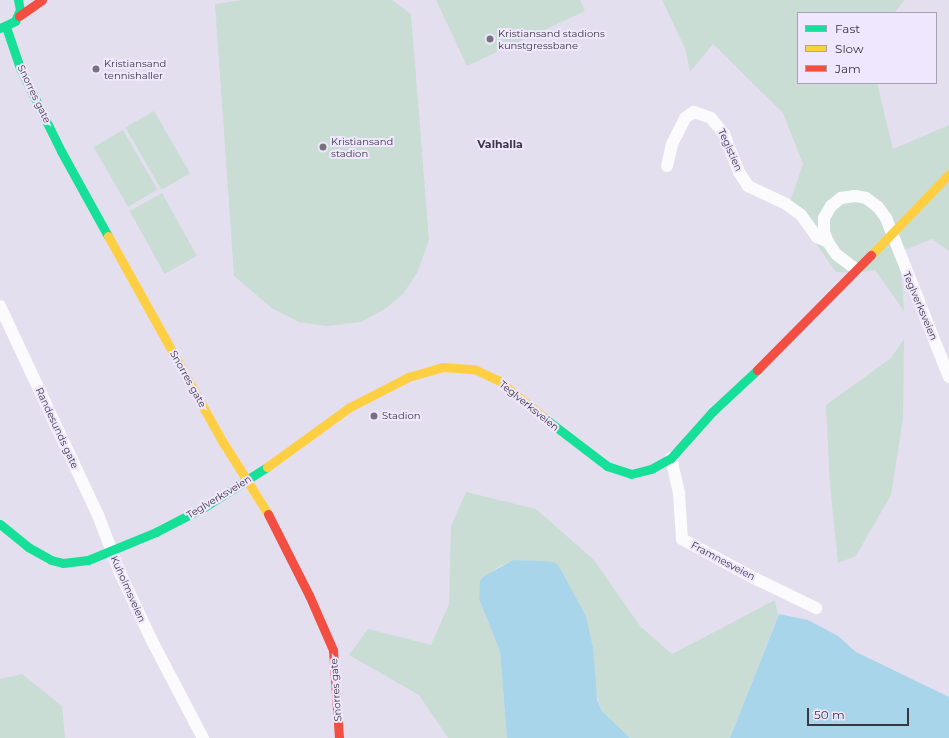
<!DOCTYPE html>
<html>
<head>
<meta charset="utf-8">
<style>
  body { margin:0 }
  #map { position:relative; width:949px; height:738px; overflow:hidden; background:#e4dfee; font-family:Montserrat,sans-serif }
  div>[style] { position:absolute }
  .green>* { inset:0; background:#c9ddd5; transform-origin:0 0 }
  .water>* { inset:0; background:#a8d5e9 }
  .street>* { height:12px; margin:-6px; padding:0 6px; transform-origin:6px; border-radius:6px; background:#fbfafc }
  .fast>* { height:9px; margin:-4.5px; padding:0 4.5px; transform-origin:4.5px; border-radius:4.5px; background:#16e098 }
  .slow>* { height:9px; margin:-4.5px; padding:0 4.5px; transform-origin:4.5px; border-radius:4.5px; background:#ffcf43 }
  .jam>* { height:9px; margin:-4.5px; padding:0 4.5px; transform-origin:4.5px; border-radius:4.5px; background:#f24e42 }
  .dots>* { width:11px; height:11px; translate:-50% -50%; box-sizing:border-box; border:2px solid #efe7fd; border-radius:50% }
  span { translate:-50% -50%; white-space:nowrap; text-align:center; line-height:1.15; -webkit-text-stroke:4px #efe7fd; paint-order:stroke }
  .poi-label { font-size:10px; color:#3b3741 }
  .left { translate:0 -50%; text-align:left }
  .street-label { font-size:10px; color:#3b3741 }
  .neighbourhood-label { font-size:11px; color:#3d354a; font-weight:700 }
  .legend { position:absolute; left:797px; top:12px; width:140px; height:72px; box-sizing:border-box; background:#efe7fd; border:1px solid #a7a1b2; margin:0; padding:5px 7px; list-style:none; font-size:12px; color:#3b3741 }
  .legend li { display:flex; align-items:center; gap:8px; height:20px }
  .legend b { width:20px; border:1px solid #a7a1b2 }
  .scale { position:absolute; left:807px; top:708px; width:102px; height:18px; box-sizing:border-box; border:2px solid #3b3741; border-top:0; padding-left:5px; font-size:12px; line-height:14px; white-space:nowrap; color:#3b3741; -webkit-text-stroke:3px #efe7fd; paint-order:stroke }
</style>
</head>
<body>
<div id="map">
  <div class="green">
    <i style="clip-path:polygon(242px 0,392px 0,411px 14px,429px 240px,417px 273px,403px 294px,385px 309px,361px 322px,326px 326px,299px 322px,273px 309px,234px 276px,215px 4px)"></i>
    <i style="clip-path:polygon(436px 0,580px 0,585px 11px,467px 66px)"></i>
    <i style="clip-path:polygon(662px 0,905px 0,894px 13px,798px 13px,798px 83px,877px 83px,893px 149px,949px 125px,949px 251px,932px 239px,900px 252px,904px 311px,875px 270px,855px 273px,836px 272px,789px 205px,803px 164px,783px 113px,713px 44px,690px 72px,685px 48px)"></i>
    <i style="left:154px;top:111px;width:72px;height:33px;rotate:60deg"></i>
    <i style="left:123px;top:130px;width:69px;height:34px;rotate:60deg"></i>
    <i style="left:162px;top:193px;width:72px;height:37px;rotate:61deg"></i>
    <i style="clip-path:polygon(904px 339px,903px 418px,891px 495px,856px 556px,838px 563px,830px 486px,826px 405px,891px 358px)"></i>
    <i style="clip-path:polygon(466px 492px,536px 509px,594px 560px,640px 626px,672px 654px,775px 600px,778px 615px,730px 738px,630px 738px,602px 711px,594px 686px,593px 647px,586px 616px,559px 566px,554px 562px,513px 560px,498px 567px,480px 581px,479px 599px,500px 651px,507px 738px,448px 738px,419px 695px,349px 655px,368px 629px,431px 645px,449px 604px,451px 526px)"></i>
    <i style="clip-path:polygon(22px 674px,62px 706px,65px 738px,0 738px,0 679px)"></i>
  </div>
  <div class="water">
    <i style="clip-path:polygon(513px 560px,542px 561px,554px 562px,559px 566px,586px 616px,593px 647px,597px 699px,602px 711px,630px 738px,507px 738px,500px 651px,479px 599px,480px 581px,483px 577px)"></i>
    <i style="clip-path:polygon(779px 614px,808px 620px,838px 636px,856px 652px,949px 697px,949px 738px,730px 738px)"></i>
  </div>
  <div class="street">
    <i style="left:667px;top:166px;width:23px;rotate:-77deg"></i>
    <i style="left:672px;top:144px;width:29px;rotate:-63deg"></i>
    <i style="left:685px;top:118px;width:11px;rotate:-34deg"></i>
    <i style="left:694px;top:112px;width:18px;rotate:19deg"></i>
    <i style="left:711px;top:118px;width:21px;rotate:51deg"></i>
    <i style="left:724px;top:134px;width:41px;rotate:68.5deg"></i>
    <i style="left:739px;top:172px;width:17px;rotate:57deg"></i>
    <i style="left:748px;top:186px;width:42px;rotate:25.3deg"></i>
    <i style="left:786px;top:204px;width:19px;rotate:36deg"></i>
    <i style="left:801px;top:215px;width:27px;rotate:54deg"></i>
    <i style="left:817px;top:237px;width:12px;rotate:24deg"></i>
    <i style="left:857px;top:270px;width:26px;rotate:-143deg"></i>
    <i style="left:836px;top:254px;width:14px;rotate:-124deg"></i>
    <i style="left:828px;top:242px;width:11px;rotate:-112deg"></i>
    <i style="left:824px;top:232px;width:14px;rotate:-90deg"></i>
    <i style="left:824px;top:218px;width:14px;rotate:-60deg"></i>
    <i style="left:831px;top:206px;width:13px;rotate:-39deg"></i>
    <i style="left:841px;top:198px;width:14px;rotate:-8deg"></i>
    <i style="left:855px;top:196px;width:11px;rotate:10deg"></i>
    <i style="left:866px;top:198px;width:15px;rotate:37deg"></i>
    <i style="left:878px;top:207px;width:14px;rotate:54deg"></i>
    <i style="left:886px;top:218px;width:171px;rotate:68.4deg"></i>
    <i style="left:0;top:306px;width:231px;rotate:64.9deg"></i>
    <i style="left:98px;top:515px;width:62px;rotate:69.2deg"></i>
    <i style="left:120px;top:573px;width:73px;rotate:64.8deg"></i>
    <i style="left:151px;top:639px;width:112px;rotate:62.3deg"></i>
    <i style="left:671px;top:458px;width:37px;rotate:77deg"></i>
    <i style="left:679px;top:494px;width:45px;rotate:86.2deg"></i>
    <i style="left:682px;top:539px;width:84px;rotate:28.4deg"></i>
    <i style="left:756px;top:579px;width:67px;rotate:25.8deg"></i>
  </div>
  <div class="fast">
    <i style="left:6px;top:27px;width:43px;rotate:71.1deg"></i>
    <i style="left:20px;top:68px;width:93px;rotate:63.7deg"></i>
    <i style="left:61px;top:151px;width:97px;rotate:61.1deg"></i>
    <i style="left:0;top:28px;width:17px;rotate:-25deg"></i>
    <i style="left:15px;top:21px;width:12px;rotate:-66deg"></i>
    <i style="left:20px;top:10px;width:10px;rotate:-101deg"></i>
    <i style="left:543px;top:417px;width:81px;rotate:37.4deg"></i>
    <i style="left:607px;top:466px;width:25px;rotate:18deg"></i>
    <i style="left:631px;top:474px;width:21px;rotate:-14deg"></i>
    <i style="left:651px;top:469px;width:23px;rotate:-29deg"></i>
    <i style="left:671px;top:458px;width:62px;rotate:-48.3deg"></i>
    <i style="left:712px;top:412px;width:62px;rotate:-43deg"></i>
    <i style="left:0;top:524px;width:36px;rotate:39deg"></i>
    <i style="left:28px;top:547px;width:26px;rotate:29deg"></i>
    <i style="left:51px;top:560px;width:12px;rotate:14deg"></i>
    <i style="left:63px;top:563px;width:25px;rotate:-7deg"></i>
    <i style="left:88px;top:560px;width:74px;rotate:-22.4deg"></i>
    <i style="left:156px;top:532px;width:56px;rotate:-27.5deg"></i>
    <i style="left:206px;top:506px;width:72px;rotate:-32.6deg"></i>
  </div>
  <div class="slow">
    <i style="left:108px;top:236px;width:238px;rotate:60.9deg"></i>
    <i style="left:224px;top:444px;width:83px;rotate:57.8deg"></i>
    <i style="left:871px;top:255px;width:112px;rotate:-46.1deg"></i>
    <i style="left:267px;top:467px;width:102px;rotate:-35.9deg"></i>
    <i style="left:350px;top:407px;width:65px;rotate:-27.3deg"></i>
    <i style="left:408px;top:377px;width:36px;rotate:-16deg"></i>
    <i style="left:443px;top:367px;width:31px;rotate:4deg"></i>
    <i style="left:474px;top:369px;width:26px;rotate:25deg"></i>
    <i style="left:498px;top:380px;width:58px;rotate:39.4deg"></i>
  </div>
  <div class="jam">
    <i style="left:19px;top:16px;width:28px;rotate:-35deg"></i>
    <i style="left:757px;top:370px;width:162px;rotate:-45.3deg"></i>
    <i style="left:268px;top:514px;width:91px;rotate:63.2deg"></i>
    <i style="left:309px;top:595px;width:60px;rotate:66.4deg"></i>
    <i style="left:333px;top:650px;width:88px;rotate:86.1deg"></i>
  </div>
  <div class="dots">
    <i style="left:490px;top:39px;background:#76727e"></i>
    <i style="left:96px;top:69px;background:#76727e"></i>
    <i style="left:323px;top:147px;background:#76727e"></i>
    <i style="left:374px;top:416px;background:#76727e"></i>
  </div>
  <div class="poi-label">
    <span class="left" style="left:498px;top:39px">Kristiansand stadions<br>kunstgressbane</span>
    <span class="left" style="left:104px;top:69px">Kristiansand<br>tennishaller</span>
    <span class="left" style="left:331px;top:147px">Kristiansand<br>stadion</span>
    <span class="left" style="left:382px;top:416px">Stadion</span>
  </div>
  <div class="street-label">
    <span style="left:34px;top:94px;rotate:64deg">Snorres gate</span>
    <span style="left:730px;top:150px;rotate:66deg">Teglstien</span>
    <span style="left:920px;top:306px;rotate:67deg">Teglverksveien</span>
    <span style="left:188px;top:379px;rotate:61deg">Snorres gate</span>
    <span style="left:529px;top:406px;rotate:39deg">Teglverksveien</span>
    <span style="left:57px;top:428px;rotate:65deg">Randesunds gate</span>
    <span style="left:219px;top:497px;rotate:-31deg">Teglverksveien</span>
    <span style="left:723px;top:561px;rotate:28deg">Framnesveien</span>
    <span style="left:128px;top:589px;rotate:66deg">Kuholmsveien</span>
    <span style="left:336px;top:690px;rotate:-94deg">Snorres gate</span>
  </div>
  <div class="neighbourhood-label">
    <span style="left:500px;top:144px">Valhalla</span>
  </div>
  <ul class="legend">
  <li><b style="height:5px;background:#16e098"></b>Fast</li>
  <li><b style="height:5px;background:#ffcf43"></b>Slow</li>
  <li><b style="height:5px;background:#f24e42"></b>Jam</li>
  </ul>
  <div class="scale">50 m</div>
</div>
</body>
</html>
